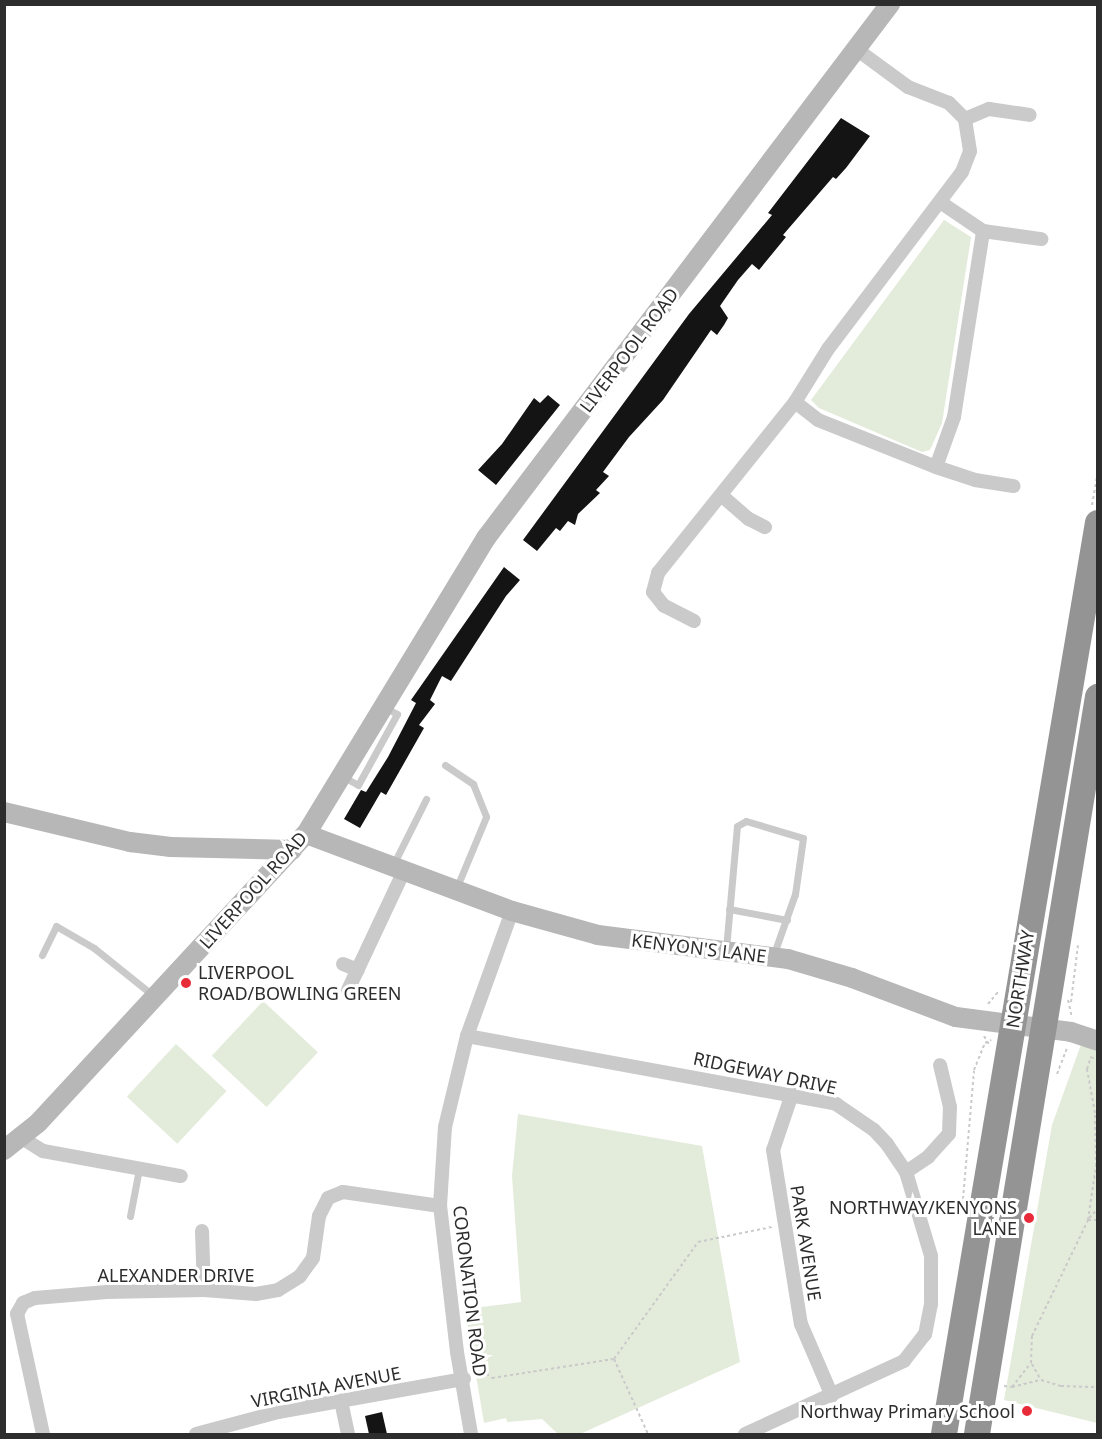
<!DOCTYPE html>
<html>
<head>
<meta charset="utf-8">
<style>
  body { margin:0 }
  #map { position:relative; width:1102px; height:1439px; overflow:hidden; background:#fff; font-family:"Noto Sans",sans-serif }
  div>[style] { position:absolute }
  .green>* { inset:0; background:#e3ebda; transform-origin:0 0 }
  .building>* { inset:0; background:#141414 }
  .path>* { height:2px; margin-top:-1px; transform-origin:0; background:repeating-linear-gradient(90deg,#cacaca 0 3px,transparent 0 6px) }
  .lane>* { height:7px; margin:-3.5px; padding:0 3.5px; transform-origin:3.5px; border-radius:3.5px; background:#cacaca }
  .street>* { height:14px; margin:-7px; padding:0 7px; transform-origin:7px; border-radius:7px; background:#cacaca }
  .secondary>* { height:20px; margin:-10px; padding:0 10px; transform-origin:10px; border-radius:10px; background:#b7b7b7 }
  .highway>* { height:26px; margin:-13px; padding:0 13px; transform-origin:13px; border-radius:13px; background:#949494 }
  .dots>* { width:16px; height:16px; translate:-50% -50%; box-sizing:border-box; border:3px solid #fff; border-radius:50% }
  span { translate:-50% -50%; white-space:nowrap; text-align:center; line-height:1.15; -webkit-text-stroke:6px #fff; paint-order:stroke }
  .street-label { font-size:18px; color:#2d2d2d }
  .poi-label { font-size:18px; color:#2d2d2d }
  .left { translate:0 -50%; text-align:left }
  .right { translate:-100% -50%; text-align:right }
  .frame { position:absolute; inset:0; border:6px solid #2d2d2d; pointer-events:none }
</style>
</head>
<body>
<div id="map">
  <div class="green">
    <i style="clip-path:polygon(944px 220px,971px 237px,942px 423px,930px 450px,922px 452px,819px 408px,811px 400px)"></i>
    <i style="left:263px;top:1001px;width:75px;height:75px;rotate:43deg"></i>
    <i style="clip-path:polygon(1083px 1039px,1098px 1044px,1097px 1423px,1004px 1400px,1052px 1125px)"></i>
    <i style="left:176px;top:1044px;width:69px;height:72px;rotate:43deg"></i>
    <i style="clip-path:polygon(518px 1114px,702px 1146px,740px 1362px,580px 1434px,558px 1434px,542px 1419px,507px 1422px,506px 1418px,484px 1423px,465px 1309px,521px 1302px,512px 1176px)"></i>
  </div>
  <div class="building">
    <i style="clip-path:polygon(841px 118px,870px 136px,846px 168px,836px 179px,833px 177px,783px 235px,786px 237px,759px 270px,752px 264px,738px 280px,720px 306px,728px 318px,724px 325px,717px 335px,711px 330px,663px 400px,629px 437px,603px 472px,609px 476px,596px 490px,600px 493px,578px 514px,575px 525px,568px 521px,560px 531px,556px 528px,537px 551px,523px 540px,689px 314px,772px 215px,768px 213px)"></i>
    <i style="clip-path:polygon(548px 395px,560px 405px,496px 485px,478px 470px,502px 444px,534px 398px,540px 403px)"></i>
    <i style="clip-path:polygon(504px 567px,520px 580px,506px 596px,451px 681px,442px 676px,430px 700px,435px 704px,419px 725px,424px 728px,386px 795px,381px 792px,360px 828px,344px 819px,361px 790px,366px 792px,388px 757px,416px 703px,411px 700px)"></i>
    <i style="clip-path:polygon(382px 1412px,387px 1434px,369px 1434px,365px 1416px)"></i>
  </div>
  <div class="path">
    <i style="left:1092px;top:505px;width:34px;rotate:-80deg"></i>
    <i style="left:1068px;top:1000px;width:17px;rotate:77deg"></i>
    <i style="left:1071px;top:1002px;width:57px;rotate:-83deg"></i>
    <i style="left:988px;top:1004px;width:17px;rotate:-50deg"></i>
    <i style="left:984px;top:1036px;width:12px;rotate:59deg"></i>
    <i style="left:1091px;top:1057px;width:8px;rotate:30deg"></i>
    <i style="left:1057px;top:1074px;width:30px;rotate:-69deg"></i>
    <i style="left:963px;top:1199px;width:129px;rotate:-85.1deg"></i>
    <i style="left:974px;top:1070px;width:29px;rotate:-68deg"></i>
    <i style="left:985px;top:1043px;width:7px;rotate:-27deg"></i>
    <i style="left:1089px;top:1218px;width:13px;rotate:-45deg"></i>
    <i style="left:1088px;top:1220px;width:10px"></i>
    <i style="left:614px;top:1359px;width:144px;rotate:-54.3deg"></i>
    <i style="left:698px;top:1242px;width:76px;rotate:-11.5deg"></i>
    <i style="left:472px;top:1363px;width:25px;rotate:37deg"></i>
    <i style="left:492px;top:1378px;width:123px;rotate:-8.9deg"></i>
    <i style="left:614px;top:1359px;width:82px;rotate:65.6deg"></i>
    <i style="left:1032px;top:1364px;width:18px;rotate:61deg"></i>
    <i style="left:1004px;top:1386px;width:8px;rotate:7deg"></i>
    <i style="left:1012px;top:1387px;width:31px;rotate:-52deg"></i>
    <i style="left:1031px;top:1363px;width:27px;rotate:-88deg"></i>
    <i style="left:1032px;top:1336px;width:129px;rotate:-64.2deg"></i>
    <i style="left:1088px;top:1220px;width:55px;rotate:-81.6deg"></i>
    <i style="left:1096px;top:1166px;width:53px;rotate:-91.1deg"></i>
    <i style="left:1095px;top:1113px;width:45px;rotate:-100.3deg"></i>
    <i style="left:1087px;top:1069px;width:13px;rotate:-72deg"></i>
    <i style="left:1012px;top:1387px;width:30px;rotate:-14deg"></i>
    <i style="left:1041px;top:1380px;width:21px;rotate:17deg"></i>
    <i style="left:1061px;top:1386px;width:37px;rotate:2deg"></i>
  </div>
  <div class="lane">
    <i style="left:445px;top:765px;width:34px;rotate:34deg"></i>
    <i style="left:473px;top:784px;width:35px;rotate:68deg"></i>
    <i style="left:486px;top:817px;width:78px;rotate:112.6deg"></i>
    <i style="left:342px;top:776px;width:18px;rotate:29deg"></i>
    <i style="left:358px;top:785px;width:81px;rotate:-61.2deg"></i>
    <i style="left:397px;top:714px;width:13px;rotate:-151deg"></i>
    <i style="left:393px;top:865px;width:74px;rotate:-63.4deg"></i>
    <i style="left:729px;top:909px;width:59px;rotate:10.7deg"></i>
    <i style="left:726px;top:949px;width:123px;rotate:-84.9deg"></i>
    <i style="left:737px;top:826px;width:10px;rotate:-29deg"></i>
    <i style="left:746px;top:821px;width:59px;rotate:16.6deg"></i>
    <i style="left:803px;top:838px;width:57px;rotate:98.1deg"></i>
    <i style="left:795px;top:894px;width:66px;rotate:109.5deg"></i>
    <i style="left:42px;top:955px;width:32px;rotate:-64deg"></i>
    <i style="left:56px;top:926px;width:44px;rotate:30.1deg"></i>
    <i style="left:94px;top:948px;width:77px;rotate:38.7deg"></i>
    <i style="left:130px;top:1216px;width:48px;rotate:-79.2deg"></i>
  </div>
  <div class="street">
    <i style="left:965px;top:119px;width:26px;rotate:-23deg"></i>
    <i style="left:989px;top:109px;width:41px;rotate:8.3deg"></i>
    <i style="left:940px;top:202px;width:52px;rotate:34deg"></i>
    <i style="left:983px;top:231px;width:59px;rotate:7.9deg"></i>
    <i style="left:795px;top:402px;width:29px;rotate:38deg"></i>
    <i style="left:818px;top:420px;width:127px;rotate:21.7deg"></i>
    <i style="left:936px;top:467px;width:41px;rotate:18.4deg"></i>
    <i style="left:975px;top:480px;width:39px;rotate:9deg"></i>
    <i style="left:936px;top:467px;width:53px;rotate:-70.2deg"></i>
    <i style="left:954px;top:417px;width:188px;rotate:-81.1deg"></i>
    <i style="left:721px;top:495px;width:37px;rotate:41deg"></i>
    <i style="left:749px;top:519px;width:18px;rotate:27deg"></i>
    <i style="left:694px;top:621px;width:34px;rotate:-153deg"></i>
    <i style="left:664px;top:606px;width:18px;rotate:-128deg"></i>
    <i style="left:653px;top:592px;width:20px;rotate:-75deg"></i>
    <i style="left:658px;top:573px;width:219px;rotate:-51.3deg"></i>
    <i style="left:795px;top:402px;width:62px;rotate:-58.1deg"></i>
    <i style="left:828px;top:349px;width:222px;rotate:-52.9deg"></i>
    <i style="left:962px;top:172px;width:22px;rotate:-69deg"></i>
    <i style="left:970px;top:151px;width:32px;rotate:-99deg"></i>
    <i style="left:965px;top:119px;width:23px;rotate:-135deg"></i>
    <i style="left:949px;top:103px;width:44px;rotate:-158.7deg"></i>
    <i style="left:908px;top:87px;width:64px;rotate:-143.8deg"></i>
    <i style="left:343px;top:964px;width:16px;rotate:22deg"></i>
    <i style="left:348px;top:990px;width:134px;rotate:-64.8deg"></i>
    <i style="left:467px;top:1036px;width:375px;rotate:10.4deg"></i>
    <i style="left:836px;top:1104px;width:46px;rotate:34.4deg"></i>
    <i style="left:874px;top:1130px;width:19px;rotate:47deg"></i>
    <i style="left:887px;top:1144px;width:34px;rotate:56deg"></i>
    <i style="left:906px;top:1172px;width:88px;rotate:73.4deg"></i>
    <i style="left:931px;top:1256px;width:48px;rotate:90deg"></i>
    <i style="left:931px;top:1304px;width:31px;rotate:101deg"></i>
    <i style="left:925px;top:1334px;width:34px;rotate:128deg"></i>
    <i style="left:904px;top:1361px;width:175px;rotate:155.3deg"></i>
    <i style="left:792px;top:1094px;width:59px;rotate:108.7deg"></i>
    <i style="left:773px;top:1150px;width:176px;rotate:80.9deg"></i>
    <i style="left:801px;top:1324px;width:78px;rotate:66.7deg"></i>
    <i style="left:22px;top:1138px;width:25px;rotate:32deg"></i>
    <i style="left:43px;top:1151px;width:140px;rotate:10.3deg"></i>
    <i style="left:906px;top:1172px;width:27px;rotate:-34deg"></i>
    <i style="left:928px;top:1157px;width:31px;rotate:-48deg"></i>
    <i style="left:949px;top:1134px;width:27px;rotate:-88deg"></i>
    <i style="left:950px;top:1107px;width:43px;rotate:-103.4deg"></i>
    <i style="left:202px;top:1231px;width:59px;rotate:88.1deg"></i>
    <i style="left:341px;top:1401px;width:34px;rotate:78deg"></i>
    <i style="left:43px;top:1434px;width:123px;rotate:-102.2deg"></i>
    <i style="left:17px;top:1314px;width:13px;rotate:-61deg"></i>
    <i style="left:23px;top:1303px;width:13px;rotate:-23deg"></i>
    <i style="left:35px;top:1298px;width:72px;rotate:-4.8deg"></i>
    <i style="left:107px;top:1292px;width:97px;rotate:-1.2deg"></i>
    <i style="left:204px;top:1290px;width:52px;rotate:4.4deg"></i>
    <i style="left:256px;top:1294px;width:22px;rotate:-10deg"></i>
    <i style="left:278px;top:1290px;width:26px;rotate:-32deg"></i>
    <i style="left:300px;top:1276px;width:22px;rotate:-54deg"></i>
    <i style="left:313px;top:1258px;width:42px;rotate:-81.9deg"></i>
    <i style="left:319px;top:1216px;width:20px;rotate:-63deg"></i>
    <i style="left:328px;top:1198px;width:16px;rotate:-22deg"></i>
    <i style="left:343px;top:1192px;width:98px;rotate:8.2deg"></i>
    <i style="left:196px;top:1434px;width:85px;rotate:-15deg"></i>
    <i style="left:278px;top:1412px;width:189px;rotate:-10.1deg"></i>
    <i style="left:471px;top:1434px;width:83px;rotate:-99.7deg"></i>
    <i style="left:457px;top:1352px;width:147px;rotate:-96.6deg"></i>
    <i style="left:440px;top:1206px;width:79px;rotate:-86.4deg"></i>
    <i style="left:445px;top:1127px;width:94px;rotate:-76.4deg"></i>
    <i style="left:467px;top:1036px;width:133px;rotate:-70.2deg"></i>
  </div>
  <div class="secondary">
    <i style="left:4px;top:812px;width:130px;rotate:13.4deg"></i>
    <i style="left:130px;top:842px;width:41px;rotate:7deg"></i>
    <i style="left:171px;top:847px;width:121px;rotate:1.4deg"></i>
    <i style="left:306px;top:834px;width:220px;rotate:20.5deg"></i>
    <i style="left:512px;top:911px;width:89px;rotate:15.6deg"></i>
    <i style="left:598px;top:935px;width:192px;rotate:7.2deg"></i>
    <i style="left:788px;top:959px;width:67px;rotate:16.5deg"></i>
    <i style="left:852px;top:978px;width:111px;rotate:20.6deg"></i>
    <i style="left:956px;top:1017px;width:116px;rotate:7.4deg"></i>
    <i style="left:1071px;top:1032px;width:28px;rotate:18deg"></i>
    <i style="left:4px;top:1150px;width:43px;rotate:-38.5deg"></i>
    <i style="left:38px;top:1123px;width:394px;rotate:-47.2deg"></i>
    <i style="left:306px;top:834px;width:346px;rotate:-58.7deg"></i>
    <i style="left:486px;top:538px;width:670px;rotate:-52.89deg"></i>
  </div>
  <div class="highway">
    <i style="left:944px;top:1434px;width:924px;rotate:-80.41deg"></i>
    <i style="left:977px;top:1434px;width:747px;rotate:-80.68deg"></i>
  </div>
  <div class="dots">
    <i style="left:186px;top:983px;background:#e82b39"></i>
    <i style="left:1029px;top:1218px;background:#e82b39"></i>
    <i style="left:1027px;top:1411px;background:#e82b39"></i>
  </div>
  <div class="street-label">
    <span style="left:629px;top:350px;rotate:-53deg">LIVERPOOL ROAD</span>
    <span style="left:253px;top:890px;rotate:-48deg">LIVERPOOL ROAD</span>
    <span style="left:699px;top:948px;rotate:7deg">KENYON'S LANE</span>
    <span style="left:1020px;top:979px;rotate:-81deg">NORTHWAY</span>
    <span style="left:765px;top:1073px;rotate:12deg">RIDGEWAY DRIVE</span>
    <span style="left:806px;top:1243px;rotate:81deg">PARK AVENUE</span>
    <span style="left:176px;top:1275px">ALEXANDER DRIVE</span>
    <span style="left:470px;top:1291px;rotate:83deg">CORONATION ROAD</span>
    <span style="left:326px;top:1387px;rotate:-11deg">VIRGINIA AVENUE</span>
  </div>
  <div class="poi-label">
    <span class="left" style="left:198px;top:983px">LIVERPOOL<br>ROAD/BOWLING GREEN</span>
    <span class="right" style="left:1017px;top:1218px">NORTHWAY/KENYONS<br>LANE</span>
    <span class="right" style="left:1015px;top:1411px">Northway Primary School</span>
  </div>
  <div class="frame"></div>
</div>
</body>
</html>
